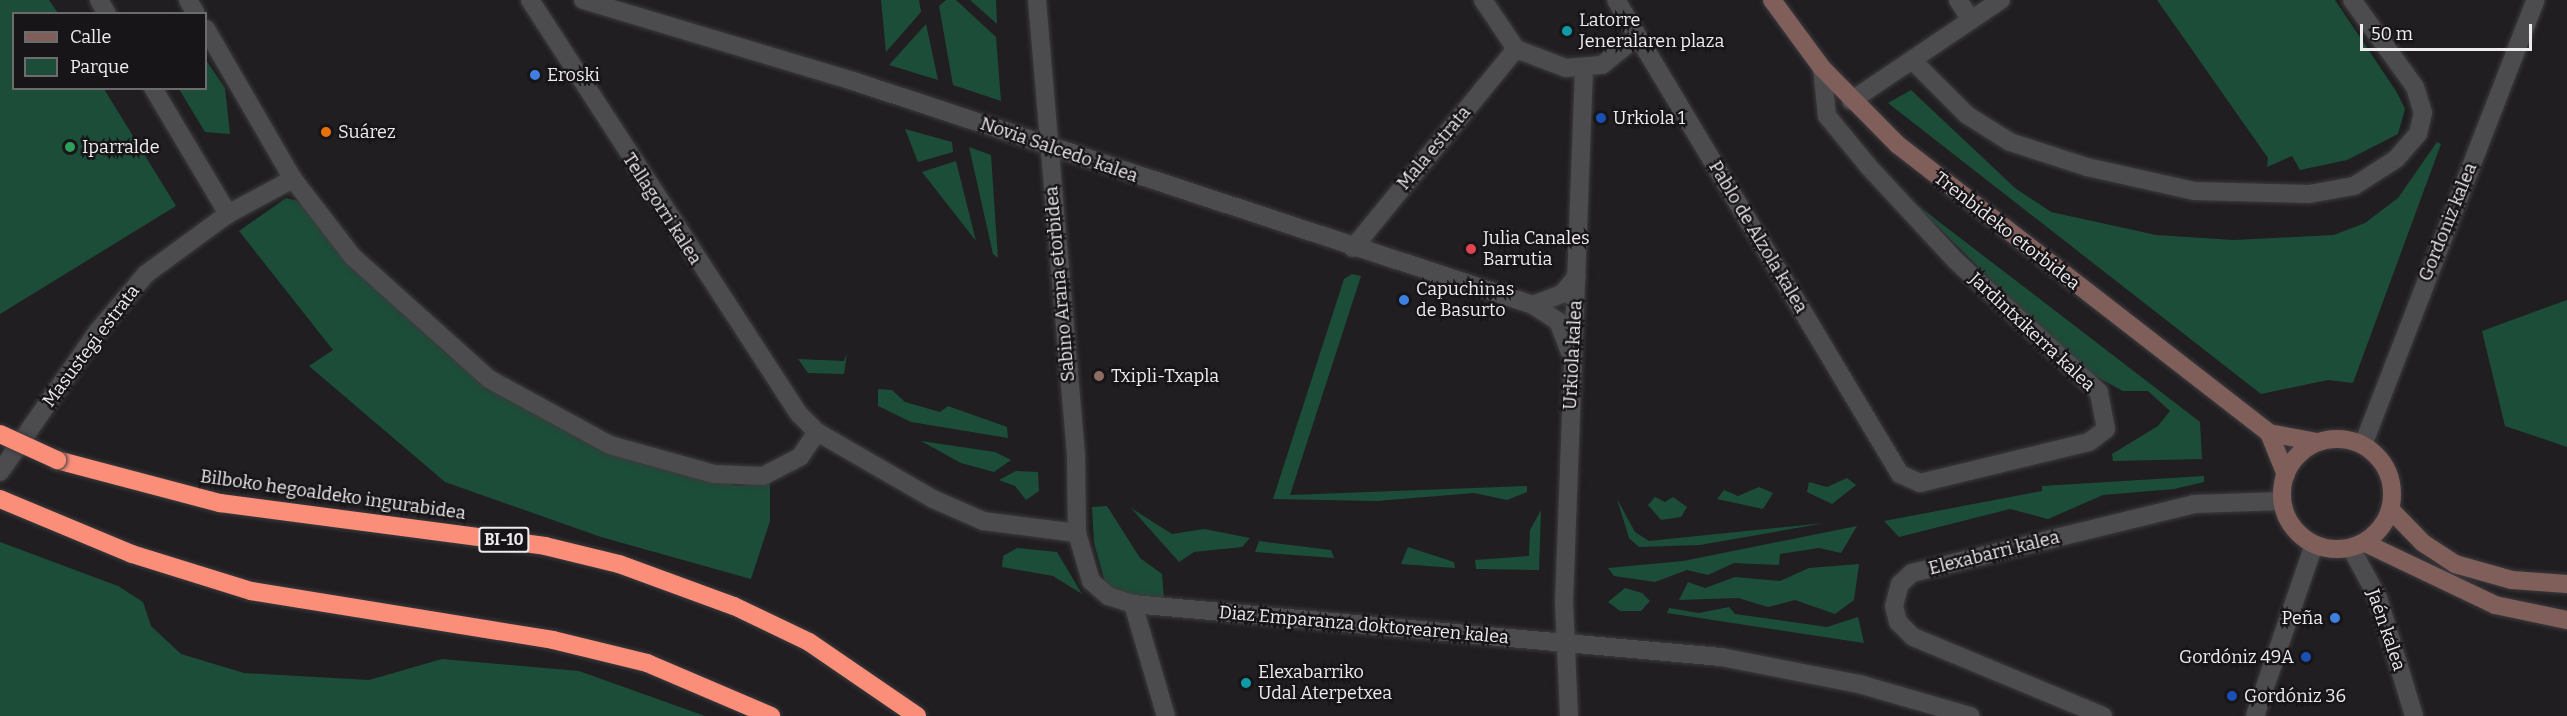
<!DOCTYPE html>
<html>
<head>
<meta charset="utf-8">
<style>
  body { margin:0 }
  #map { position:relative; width:2567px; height:716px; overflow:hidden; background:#201e21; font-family:Bitter,serif }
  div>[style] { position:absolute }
  .green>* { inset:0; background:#1c4d39 }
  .roads { filter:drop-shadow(0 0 2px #3c3a3d) drop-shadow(0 0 2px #3c3a3d) }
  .street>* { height:18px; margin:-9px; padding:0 9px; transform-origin:9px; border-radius:9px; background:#4c4b4e }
  .secondary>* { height:18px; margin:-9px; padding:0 9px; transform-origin:9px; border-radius:9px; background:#805f5b }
  .secondary>.ring { margin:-9px; padding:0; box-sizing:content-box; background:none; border:18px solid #805f5b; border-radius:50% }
  .highway>* { height:18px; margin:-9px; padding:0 9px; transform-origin:9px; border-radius:9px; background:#fb8e79 }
  .bridges { filter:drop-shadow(0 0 2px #3c3a3d) drop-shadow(0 0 2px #3c3a3d) }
  .highway-bridge>* { height:18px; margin:-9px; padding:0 9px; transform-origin:9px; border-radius:9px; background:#fb8e79 }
  .dots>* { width:16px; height:16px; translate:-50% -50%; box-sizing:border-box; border:3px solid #171518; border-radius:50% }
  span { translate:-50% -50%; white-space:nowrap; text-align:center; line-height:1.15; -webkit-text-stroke:4.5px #171518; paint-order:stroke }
  .shield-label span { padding:2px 4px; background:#171518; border:2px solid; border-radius:4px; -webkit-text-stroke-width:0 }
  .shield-label { font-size:16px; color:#ecebed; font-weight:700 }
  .poi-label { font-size:18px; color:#ecebed }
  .left { translate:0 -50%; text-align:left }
  .right { translate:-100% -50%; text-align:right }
  .street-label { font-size:18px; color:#ecebed }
  .legend { position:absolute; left:12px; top:12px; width:195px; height:78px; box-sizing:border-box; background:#171518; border:2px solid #6c6b6d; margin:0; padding:8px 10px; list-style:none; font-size:18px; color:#ecebed }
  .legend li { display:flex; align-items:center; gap:12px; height:30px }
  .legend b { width:30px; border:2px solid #6c6b6d }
  .scale { position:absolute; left:2360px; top:24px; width:172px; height:27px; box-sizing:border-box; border:3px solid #ecebed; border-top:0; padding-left:8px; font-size:18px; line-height:21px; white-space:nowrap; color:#ecebed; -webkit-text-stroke:4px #171518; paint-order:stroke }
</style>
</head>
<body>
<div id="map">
  <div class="green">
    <i style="clip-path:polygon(0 0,49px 0,58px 13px,14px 14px,14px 88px,104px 89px,176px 206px,0 314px)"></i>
    <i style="clip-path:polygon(881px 0,919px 0,921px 12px,886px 52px)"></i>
    <i style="clip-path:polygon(946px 0,956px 0,996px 37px,1001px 101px,953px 85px,939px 6px)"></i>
    <i style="clip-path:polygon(970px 0,996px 0,997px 24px)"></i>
    <i style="clip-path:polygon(2157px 0,2335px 0,2396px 91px,2405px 109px,2398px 134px,2347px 160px,2300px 170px,2292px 156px,2267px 167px,2268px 158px)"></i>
    <i style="clip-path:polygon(926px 24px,938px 80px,889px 65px)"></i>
    <i style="clip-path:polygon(206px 60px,225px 88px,230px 134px,205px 132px,179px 89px,206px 88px)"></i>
    <i style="clip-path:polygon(1911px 90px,2015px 188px,2051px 212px,2156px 235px,2234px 240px,2334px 235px,2365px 223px,2398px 198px,2437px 142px,2441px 144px,2353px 383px,2328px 380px,2261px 394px,1888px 103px)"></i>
    <i style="clip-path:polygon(905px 129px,952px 142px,953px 152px,918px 162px)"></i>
    <i style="clip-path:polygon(969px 147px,991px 155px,998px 258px,993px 254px)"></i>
    <i style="clip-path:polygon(956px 161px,976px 241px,922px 172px)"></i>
    <i style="clip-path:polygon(286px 198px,306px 203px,349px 262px,449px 356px,527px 407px,684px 472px,738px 486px,770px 482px,770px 521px,751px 579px,601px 537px,445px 482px,309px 366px,333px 350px,239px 231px)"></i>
    <i style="clip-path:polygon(1912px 201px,2200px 422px,2202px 459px,2113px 461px,2112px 454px,2158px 426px,2170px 411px,2148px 391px,2123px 391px,2095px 376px,2059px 347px)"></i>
    <i style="clip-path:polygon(1352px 274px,1361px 276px,1290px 495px,1527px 486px,1527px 492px,1507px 500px,1474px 493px,1377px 501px,1273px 499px,1344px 279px)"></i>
    <i style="clip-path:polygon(2567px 300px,2567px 447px,2505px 426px,2482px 331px)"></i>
    <i style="clip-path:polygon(847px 353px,844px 374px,808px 373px,798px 359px,844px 361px)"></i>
    <i style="clip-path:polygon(878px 389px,892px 390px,905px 402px,940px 412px,948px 406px,1007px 427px,1008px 438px,911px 422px,878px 406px)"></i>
    <i style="clip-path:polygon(921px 441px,995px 452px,1011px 460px,994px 472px,961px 463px)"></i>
    <i style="clip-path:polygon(1016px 471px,1038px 472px,1039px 491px,1026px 500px,1015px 486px,999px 480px)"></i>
    <i style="clip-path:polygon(2204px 476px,2204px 482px,2174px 489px,2103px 495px,2048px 519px,2010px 509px,1899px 537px,1884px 521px,2042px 491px,2042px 486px)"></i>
    <i style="clip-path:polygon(1847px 478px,1856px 485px,1832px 504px,1807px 492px,1809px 482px,1827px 487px)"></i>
    <i style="clip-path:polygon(1759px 487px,1773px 493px,1763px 509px,1717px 499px,1724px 490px,1738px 496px)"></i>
    <i style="clip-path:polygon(1655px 497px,1665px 502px,1673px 497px,1687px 507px,1681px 517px,1661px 520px,1648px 505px)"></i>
    <i style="clip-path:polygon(1617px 499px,1635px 532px,1649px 541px,1825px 523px,1700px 545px,1639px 547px,1629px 538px)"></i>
    <i style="clip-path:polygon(1107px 506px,1140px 558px,1162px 574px,1164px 599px,1125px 596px,1105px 582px,1094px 543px,1092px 507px)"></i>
    <i style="clip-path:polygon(1131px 508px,1172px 534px,1204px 529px,1250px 538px,1242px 547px,1194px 552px,1179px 562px)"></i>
    <i style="clip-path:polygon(1541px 510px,1539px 570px,1476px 569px,1475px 560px,1529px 556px,1530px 530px)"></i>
    <i style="clip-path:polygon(1857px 526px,1841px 553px,1819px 548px,1780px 554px,1779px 565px,1734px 563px,1708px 575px,1687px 570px,1655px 582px,1614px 576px,1608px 568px,1683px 561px)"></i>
    <i style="clip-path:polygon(1259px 541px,1331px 550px,1334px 558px,1255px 552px)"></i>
    <i style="clip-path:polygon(0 542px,118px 586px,143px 602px,151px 626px,181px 654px,244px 673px,369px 680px,442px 659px,579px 671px,705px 716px,0 716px)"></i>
    <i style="clip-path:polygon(1408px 547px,1454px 562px,1455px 568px,1401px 564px)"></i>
    <i style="clip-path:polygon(1017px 548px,1057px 552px,1082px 594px,1053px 576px,1002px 567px,1003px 556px)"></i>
    <i style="clip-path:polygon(1859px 564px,1854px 600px,1835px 614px,1795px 600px,1768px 607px,1738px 598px,1679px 600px,1688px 582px,1705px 588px,1735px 577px,1780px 581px,1809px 568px)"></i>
    <i style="clip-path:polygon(1625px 588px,1642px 593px,1650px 601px,1641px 611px,1620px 611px,1608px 602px)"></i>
    <i style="clip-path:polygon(1729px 607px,1735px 614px,1827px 627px,1858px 617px,1864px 643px,1667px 613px,1669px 608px,1699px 613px)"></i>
  </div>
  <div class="roads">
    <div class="street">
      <i style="left:99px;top:0;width:16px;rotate:60deg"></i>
      <i style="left:188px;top:0;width:16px;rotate:60deg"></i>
      <i style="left:530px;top:0;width:494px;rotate:57deg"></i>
      <i style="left:799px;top:414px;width:25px;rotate:45deg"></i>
      <i style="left:817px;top:432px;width:134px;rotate:30deg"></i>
      <i style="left:933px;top:499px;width:55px;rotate:23.7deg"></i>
      <i style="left:983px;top:521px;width:95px;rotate:7.3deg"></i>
      <i style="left:583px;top:0;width:285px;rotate:16.7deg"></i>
      <i style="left:856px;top:82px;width:713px;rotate:18.23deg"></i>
      <i style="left:1533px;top:305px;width:30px;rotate:33deg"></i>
      <i style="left:1558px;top:321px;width:33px;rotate:69deg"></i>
      <i style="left:1037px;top:0;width:460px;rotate:85.1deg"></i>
      <i style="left:1076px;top:458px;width:75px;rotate:89.2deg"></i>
      <i style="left:1077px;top:533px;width:50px;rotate:73.7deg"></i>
      <i style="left:1091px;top:581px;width:23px;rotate:41deg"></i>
      <i style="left:1108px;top:596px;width:26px;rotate:18deg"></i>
      <i style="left:1133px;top:604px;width:590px;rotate:5.15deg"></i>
      <i style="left:1721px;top:657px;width:141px;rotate:11.1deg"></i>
      <i style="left:1859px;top:684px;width:116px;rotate:16.1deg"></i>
      <i style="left:1483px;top:0;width:59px;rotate:56deg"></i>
      <i style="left:1516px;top:49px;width:53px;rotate:20.8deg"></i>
      <i style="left:1566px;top:68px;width:36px;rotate:-5deg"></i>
      <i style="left:1602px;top:65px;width:46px;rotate:-38.9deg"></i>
      <i style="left:1616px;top:0;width:553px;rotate:59.07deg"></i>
      <i style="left:1900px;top:474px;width:22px;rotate:24deg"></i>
      <i style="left:1920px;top:483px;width:174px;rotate:-13.6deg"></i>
      <i style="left:2089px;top:442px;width:21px;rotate:-37deg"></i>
      <i style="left:2106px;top:429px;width:38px;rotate:-101deg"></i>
      <i style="left:2099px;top:392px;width:194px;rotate:-137.5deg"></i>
      <i style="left:1956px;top:261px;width:128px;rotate:-132.8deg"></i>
      <i style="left:1869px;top:167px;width:66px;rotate:-129.5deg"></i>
      <i style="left:1827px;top:116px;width:48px;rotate:-95.9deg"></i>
      <i style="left:1958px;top:0;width:24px;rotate:57deg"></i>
      <i style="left:206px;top:29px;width:173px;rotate:59.9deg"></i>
      <i style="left:293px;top:179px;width:97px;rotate:52.5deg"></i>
      <i style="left:352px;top:256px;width:184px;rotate:41.9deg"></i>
      <i style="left:489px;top:379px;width:138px;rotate:28.6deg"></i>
      <i style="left:610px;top:445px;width:108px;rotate:15.6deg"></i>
      <i style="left:714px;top:474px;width:49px;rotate:2.3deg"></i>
      <i style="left:763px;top:476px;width:42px;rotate:-27.2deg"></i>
      <i style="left:800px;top:457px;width:30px;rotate:-56deg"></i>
      <i style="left:1912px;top:60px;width:78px;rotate:45deg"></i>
      <i style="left:1967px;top:115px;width:51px;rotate:32.1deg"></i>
      <i style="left:2010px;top:142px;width:81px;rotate:18deg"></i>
      <i style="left:2087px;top:167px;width:110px;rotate:12.6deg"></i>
      <i style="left:2194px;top:191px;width:115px;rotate:1.5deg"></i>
      <i style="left:2309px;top:194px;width:46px;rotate:-10.1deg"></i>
      <i style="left:2354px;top:186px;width:50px;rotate:-32.7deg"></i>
      <i style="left:2396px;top:159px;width:33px;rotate:-49deg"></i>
      <i style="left:2418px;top:134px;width:22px;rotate:-77deg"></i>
      <i style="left:2423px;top:113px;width:27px;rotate:-107deg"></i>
      <i style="left:2415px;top:87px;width:107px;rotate:-125.9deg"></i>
      <i style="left:153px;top:88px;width:147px;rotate:59.2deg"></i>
      <i style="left:1851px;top:101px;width:181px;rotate:-34deg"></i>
      <i style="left:1353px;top:248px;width:257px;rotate:-50.7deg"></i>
      <i style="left:1533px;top:305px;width:31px;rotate:-21deg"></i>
      <i style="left:1562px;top:294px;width:23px;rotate:-50deg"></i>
      <i style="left:2363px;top:445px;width:477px;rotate:-68.8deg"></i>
      <i style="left:0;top:472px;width:172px;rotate:-55.2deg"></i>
      <i style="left:98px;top:331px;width:75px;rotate:-49.9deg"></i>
      <i style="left:146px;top:274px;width:102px;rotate:-36.2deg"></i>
      <i style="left:228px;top:214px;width:74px;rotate:-28.3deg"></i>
      <i style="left:2351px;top:548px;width:57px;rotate:61.6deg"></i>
      <i style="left:2378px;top:598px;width:123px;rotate:73deg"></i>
      <i style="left:1133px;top:604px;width:117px;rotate:73.6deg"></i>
      <i style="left:1569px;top:716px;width:114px;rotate:-92.5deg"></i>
      <i style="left:1564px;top:602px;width:532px;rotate:-87.85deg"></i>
      <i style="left:2103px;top:716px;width:206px;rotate:-157.4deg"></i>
      <i style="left:1913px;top:637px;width:21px;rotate:-135deg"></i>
      <i style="left:1898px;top:622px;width:16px;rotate:-104deg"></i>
      <i style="left:1894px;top:606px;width:23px;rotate:-75deg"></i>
      <i style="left:1900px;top:584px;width:16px;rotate:-43deg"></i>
      <i style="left:1912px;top:573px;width:290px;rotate:-13.7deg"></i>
      <i style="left:2194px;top:504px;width:88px;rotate:-2deg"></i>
      <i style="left:2255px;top:716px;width:181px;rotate:-71deg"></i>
    </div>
    <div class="secondary">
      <i style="left:1772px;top:0;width:84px;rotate:53.7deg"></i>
      <i style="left:1822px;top:68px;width:108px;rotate:45.4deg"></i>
      <i style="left:1898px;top:145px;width:470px;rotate:37.8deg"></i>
      <i style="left:2269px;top:433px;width:45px;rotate:68deg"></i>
      <i style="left:2269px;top:433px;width:49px;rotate:10.6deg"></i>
      <i class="ring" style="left:2282px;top:439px;width:92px;height:92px"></i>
      <i style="left:2391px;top:510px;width:46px;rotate:45.9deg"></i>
      <i style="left:2423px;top:543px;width:38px;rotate:33deg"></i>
      <i style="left:2455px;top:564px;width:59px;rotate:15.7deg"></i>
      <i style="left:2512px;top:580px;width:55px;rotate:4.2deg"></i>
      <i style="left:2365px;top:543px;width:144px;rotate:25.5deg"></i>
      <i style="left:2495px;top:605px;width:74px;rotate:11.8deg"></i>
    </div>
    <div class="highway">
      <i style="left:57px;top:460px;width:169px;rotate:14.8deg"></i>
      <i style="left:220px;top:503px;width:328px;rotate:7.5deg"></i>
      <i style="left:545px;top:546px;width:76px;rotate:13.7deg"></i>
      <i style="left:619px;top:564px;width:122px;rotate:20.1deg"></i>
      <i style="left:734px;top:606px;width:83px;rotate:25.6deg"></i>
      <i style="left:809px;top:642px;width:131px;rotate:34.4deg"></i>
      <i style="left:0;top:499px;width:143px;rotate:22.6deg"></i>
      <i style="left:132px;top:554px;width:125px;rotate:17.3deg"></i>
      <i style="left:251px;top:591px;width:306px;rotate:9.2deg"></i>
      <i style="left:553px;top:640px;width:97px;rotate:13.7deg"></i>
      <i style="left:647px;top:663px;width:135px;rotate:23.1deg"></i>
    </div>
  </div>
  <div class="bridges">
    <div class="highway-bridge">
      <i style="left:0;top:434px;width:63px;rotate:24.5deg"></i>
    </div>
  </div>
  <div class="dots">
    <i style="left:1567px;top:31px;background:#0f9aa8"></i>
    <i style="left:535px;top:75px;background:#3f7fe0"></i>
    <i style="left:1601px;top:118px;background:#1a4fb4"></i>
    <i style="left:326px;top:132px;background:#e8710a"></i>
    <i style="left:70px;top:147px;background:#2e9e5b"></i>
    <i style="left:1471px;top:249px;background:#e0444e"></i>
    <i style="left:1404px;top:300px;background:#3f7fe0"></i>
    <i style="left:1099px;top:376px;background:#8d6e63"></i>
    <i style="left:2335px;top:618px;background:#3f7fe0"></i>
    <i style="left:2306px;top:657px;background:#1a4fb4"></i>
    <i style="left:1246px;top:683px;background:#0f9aa8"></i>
    <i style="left:2232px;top:696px;background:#1a4fb4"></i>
  </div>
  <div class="shield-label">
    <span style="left:504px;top:540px">BI-10</span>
  </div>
  <div class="poi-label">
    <span class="left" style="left:1579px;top:31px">Latorre<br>Jeneralaren plaza</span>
    <span class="left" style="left:547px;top:75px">Eroski</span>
    <span class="left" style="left:1613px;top:118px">Urkiola 1</span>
    <span class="left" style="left:338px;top:132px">Suárez</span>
    <span class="left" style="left:82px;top:147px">Iparralde</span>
    <span class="left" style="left:1483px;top:249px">Julia Canales<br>Barrutia</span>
    <span class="left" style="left:1416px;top:300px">Capuchinas<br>de Basurto</span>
    <span class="left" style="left:1111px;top:376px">Txipli-Txapla</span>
    <span class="right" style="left:2323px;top:618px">Peña</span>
    <span class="right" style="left:2294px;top:657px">Gordóniz 49A</span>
    <span class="left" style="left:1258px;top:683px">Elexabarriko<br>Udal Aterpetxea</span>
    <span class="left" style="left:2244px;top:696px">Gordóniz 36</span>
  </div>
  <div class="street-label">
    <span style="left:1434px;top:148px;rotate:-50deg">Mala estrata</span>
    <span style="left:1059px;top:150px;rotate:19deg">Novia Salcedo kalea</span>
    <span style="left:662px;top:209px;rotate:57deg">Tellagorri kalea</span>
    <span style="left:2448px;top:222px;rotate:-68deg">Gordoniz kalea</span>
    <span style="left:2007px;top:231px;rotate:38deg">Trenbideko etorbidea</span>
    <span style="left:1758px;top:237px;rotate:59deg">Pablo de Alzola kalea</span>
    <span style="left:1060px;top:284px;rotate:-95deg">Sabino Arana etorbidea</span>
    <span style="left:2032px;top:332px;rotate:43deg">Jardintxikerra kalea</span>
    <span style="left:91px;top:346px;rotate:-53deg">Masustegi estrata</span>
    <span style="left:1573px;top:355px;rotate:-87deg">Urkiola kalea</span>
    <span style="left:333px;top:495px;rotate:8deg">Bilboko hegoaldeko ingurabidea</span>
    <span style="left:1994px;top:553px;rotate:-14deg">Elexabarri kalea</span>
    <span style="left:1364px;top:625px;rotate:5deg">Diaz Emparanza doktorearen kalea</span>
    <span style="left:2386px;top:630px;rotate:71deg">Jaén kalea</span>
  </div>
  <ul class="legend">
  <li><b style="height:8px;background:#805f5b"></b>Calle</li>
  <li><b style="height:16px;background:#1c4d39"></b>Parque</li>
  </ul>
  <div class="scale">50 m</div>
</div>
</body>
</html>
